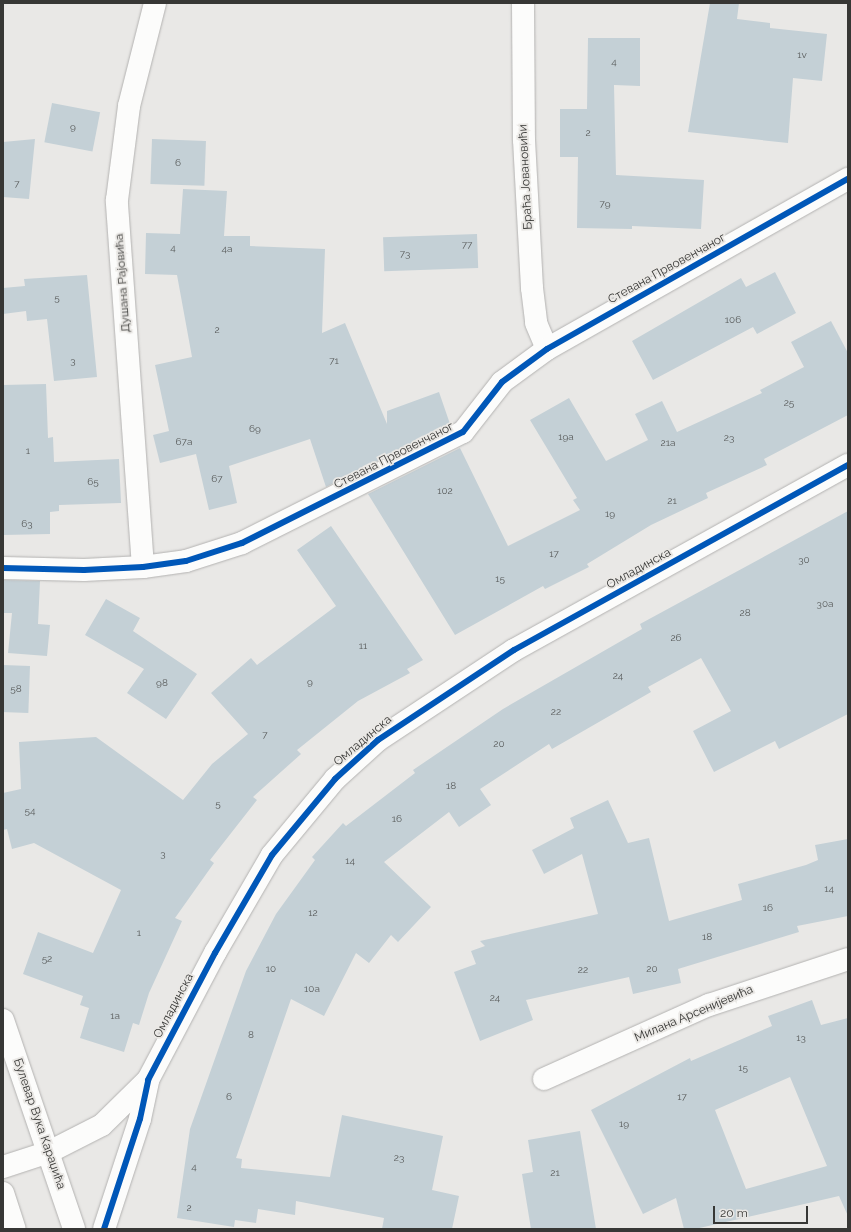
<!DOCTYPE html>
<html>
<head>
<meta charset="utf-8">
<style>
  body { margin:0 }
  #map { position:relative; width:851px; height:1232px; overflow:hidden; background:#e9e8e6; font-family:Raleway,sans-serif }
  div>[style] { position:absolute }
  .building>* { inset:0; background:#c4d0d6; transform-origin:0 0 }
  .roads { filter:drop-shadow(0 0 1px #b3b2b1) drop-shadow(0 0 1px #b3b2b1) }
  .minor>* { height:22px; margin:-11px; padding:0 11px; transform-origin:11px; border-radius:11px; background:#fcfcfb }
  .tertiary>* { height:22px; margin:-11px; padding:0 11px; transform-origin:11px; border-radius:11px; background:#fcfcfb }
  .cycleway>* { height:6px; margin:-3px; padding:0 3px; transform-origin:3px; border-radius:3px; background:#0057b8 }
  span { translate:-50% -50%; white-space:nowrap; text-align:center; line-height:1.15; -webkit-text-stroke:3.5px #eae8e5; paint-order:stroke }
  .number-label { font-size:10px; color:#5a5d5d }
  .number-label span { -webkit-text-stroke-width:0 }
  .street-label { font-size:12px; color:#373735 }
  .frame { position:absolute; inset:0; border:4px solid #373735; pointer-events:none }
  .scale { position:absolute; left:713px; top:1206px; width:95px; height:18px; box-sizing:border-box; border:2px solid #373735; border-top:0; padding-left:5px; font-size:12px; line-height:14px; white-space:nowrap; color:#373735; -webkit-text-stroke:3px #eae8e5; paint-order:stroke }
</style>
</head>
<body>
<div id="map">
  <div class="building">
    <i style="clip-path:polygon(710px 3px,739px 3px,737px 19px,770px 23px,770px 28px,827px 34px,822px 81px,793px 78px,788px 143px,688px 132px)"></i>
    <i style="clip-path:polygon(588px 38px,640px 38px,640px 86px,614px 85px,616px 175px,704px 180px,701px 229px,632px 226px,632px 229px,577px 228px,578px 157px,560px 157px,560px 109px,587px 109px)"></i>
    <i style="left:52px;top:103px;width:49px;height:40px;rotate:11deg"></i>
    <i style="clip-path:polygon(35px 139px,29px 199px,3px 197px,3px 142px)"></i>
    <i style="left:152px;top:139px;width:54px;height:45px;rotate:2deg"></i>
    <i style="clip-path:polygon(183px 189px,227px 191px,224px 236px,250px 236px,250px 246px,325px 249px,322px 333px,345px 323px,387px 424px,387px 411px,439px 392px,450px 424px,326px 487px,310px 439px,229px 466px,237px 503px,209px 510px,196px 454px,160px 463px,153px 435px,169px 431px,155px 365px,192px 357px,177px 275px,145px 274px,146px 233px,180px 234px)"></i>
    <i style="left:477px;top:234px;width:34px;height:94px;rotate:88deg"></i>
    <i style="clip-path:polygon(775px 272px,796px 313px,757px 334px,753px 327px,653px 380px,632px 341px,741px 278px,746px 287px)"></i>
    <i style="clip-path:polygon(87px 275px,97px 377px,54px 381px,47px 319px,27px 321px,26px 311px,3px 314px,3px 288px,25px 286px,24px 279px)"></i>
    <i style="clip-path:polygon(831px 321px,848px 353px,848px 415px,764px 459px,767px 465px,706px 493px,708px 498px,651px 525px,587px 564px,589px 567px,545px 589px,543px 586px,455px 635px,368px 494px,460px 448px,508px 546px,580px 510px,573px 500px,577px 498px,530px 420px,569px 398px,606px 461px,648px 440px,635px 414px,662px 401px,677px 432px,762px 393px,760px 390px,804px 367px,791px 342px)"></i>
    <i style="clip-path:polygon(46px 384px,48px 438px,53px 437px,54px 462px,119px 459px,121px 503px,59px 505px,59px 511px,50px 512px,50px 534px,3px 535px,3px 385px)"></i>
    <i style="clip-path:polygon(848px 511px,848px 714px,779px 749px,775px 741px,714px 772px,693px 731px,731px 711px,701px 658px,648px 687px,651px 692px,552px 749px,549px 744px,480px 789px,491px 805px,459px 827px,449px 812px,384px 862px,431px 907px,398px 942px,391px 935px,369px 963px,356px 953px,324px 1016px,291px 999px,236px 1158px,242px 1159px,241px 1168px,330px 1177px,342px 1115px,443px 1136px,432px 1190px,459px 1196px,452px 1229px,382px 1229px,384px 1218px,296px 1201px,295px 1215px,258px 1209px,256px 1223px,235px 1220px,234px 1227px,177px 1218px,190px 1129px,246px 971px,276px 914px,315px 860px,312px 857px,343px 823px,346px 826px,415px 773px,413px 770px,503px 709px,642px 629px,640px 624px)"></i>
    <i style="clip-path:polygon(331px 526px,423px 660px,407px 669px,410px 673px,358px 701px,297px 750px,301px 754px,253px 797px,257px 800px,210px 860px,214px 863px,175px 918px,182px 921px,149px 993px,139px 1025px,133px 1023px,124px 1052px,80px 1038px,89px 1008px,80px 1005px,83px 996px,23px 974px,38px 932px,93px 953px,121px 890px,34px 843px,12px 849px,7px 829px,3px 830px,3px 793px,21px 789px,19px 742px,96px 737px,183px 800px,212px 764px,248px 734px,211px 693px,251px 658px,257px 665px,336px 606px,297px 550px)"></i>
    <i style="clip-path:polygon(3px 580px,40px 581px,38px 624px,50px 625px,47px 656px,8px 653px,12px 613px,3px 613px)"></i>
    <i style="clip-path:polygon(106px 599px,140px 618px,133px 631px,197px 674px,166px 719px,127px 693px,144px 669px,85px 635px)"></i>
    <i style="left:3px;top:665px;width:27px;height:47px;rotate:2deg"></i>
    <i style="clip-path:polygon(608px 800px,628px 843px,649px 838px,669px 921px,742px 900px,738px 884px,806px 865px,818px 860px,815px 845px,848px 839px,848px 916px,797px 926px,799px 932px,678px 969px,681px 983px,633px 994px,629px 977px,526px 1000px,533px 1020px,480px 1041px,454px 972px,476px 964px,471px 951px,485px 946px,480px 941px,598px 914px,582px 854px,544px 874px,532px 850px,574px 828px,570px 818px)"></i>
    <i style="clip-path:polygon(evenodd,812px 1000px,821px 1025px,848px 1018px,848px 1216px,839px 1196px,695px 1229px,684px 1229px,676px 1198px,643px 1214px,591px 1110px,690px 1058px,691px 1061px,772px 1026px,768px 1016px,812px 1000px,790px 1077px,827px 1166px,746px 1189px,715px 1110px,790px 1077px)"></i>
    <i style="clip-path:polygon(580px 1131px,596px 1229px,531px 1229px,522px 1174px,533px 1172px,528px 1140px)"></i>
  </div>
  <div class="roads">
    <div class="minor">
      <i style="left:523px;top:3px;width:137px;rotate:89.6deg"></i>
      <i style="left:524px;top:140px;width:148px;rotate:86.9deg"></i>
      <i style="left:532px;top:288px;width:35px;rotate:83deg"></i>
      <i style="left:536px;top:323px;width:28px;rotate:67deg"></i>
      <i style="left:143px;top:567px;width:368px;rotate:-94.1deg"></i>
      <i style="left:117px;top:200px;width:95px;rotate:-82.7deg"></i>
      <i style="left:129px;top:106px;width:106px;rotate:-75.8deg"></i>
      <i style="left:3px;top:568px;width:81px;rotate:1.4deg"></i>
      <i style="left:84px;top:570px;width:59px;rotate:-2.9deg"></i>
      <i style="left:143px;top:567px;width:43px;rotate:-7.9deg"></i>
      <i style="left:186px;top:561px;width:59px;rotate:-17.8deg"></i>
      <i style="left:242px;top:543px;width:247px;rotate:-26.7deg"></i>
      <i style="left:463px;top:432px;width:63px;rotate:-52deg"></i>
      <i style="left:502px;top:382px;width:56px;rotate:-36.3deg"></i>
      <i style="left:547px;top:349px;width:346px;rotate:-29.5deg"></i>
      <i style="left:544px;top:1079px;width:181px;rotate:-24.2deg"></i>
      <i style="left:709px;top:1005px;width:146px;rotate:-18.3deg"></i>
      <i style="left:3px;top:1167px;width:48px;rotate:-18.1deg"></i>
      <i style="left:49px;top:1152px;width:59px;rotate:-27deg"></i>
      <i style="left:102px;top:1125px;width:64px;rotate:-44.4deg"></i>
      <i style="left:104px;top:1229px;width:116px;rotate:-71.9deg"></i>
      <i style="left:140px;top:1119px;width:40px;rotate:-78deg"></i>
      <i style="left:148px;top:1080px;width:144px;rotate:-62.2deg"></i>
      <i style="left:215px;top:953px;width:113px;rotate:-59.8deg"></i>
      <i style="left:272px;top:855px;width:99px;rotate:-50.3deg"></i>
      <i style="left:335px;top:779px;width:58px;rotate:-42.2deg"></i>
      <i style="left:378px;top:740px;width:163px;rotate:-33.5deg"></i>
      <i style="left:514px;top:650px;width:382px;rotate:-29deg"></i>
    </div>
    <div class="tertiary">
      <i style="left:3px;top:1020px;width:221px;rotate:71.2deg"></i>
      <i style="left:3px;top:1193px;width:38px;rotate:72deg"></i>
    </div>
  </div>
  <div class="cycleway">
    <i style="left:3px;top:568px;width:81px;rotate:1.4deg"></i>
    <i style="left:84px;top:570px;width:59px;rotate:-2.9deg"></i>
    <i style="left:143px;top:567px;width:43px;rotate:-7.9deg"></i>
    <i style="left:186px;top:561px;width:59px;rotate:-17.8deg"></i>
    <i style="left:242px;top:543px;width:247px;rotate:-26.7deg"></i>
    <i style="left:463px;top:432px;width:63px;rotate:-52deg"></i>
    <i style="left:502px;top:382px;width:56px;rotate:-36.3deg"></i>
    <i style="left:547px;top:349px;width:346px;rotate:-29.5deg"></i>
    <i style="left:104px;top:1229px;width:116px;rotate:-71.9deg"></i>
    <i style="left:140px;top:1119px;width:40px;rotate:-78deg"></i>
    <i style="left:148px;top:1080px;width:144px;rotate:-62.2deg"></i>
    <i style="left:215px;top:953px;width:113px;rotate:-59.8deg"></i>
    <i style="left:272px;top:855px;width:99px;rotate:-50.3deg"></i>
    <i style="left:335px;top:779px;width:58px;rotate:-42.2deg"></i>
    <i style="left:378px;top:740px;width:163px;rotate:-33.5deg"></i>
    <i style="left:514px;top:650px;width:382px;rotate:-29deg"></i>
  </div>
  <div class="number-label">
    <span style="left:802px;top:55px">1v</span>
    <span style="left:614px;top:62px">4</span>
    <span style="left:73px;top:127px">9</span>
    <span style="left:588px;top:133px">2</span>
    <span style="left:178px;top:163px">6</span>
    <span style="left:17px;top:184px">7</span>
    <span style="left:605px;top:204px">79</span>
    <span style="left:467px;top:245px">77</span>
    <span style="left:173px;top:248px">4</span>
    <span style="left:227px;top:249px">4a</span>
    <span style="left:405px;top:254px">73</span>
    <span style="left:57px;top:298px">5</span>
    <span style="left:733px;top:320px">106</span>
    <span style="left:217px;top:330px">2</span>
    <span style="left:73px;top:361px">3</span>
    <span style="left:334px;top:361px">71</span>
    <span style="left:789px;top:403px">25</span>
    <span style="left:255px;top:429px">69</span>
    <span style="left:566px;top:437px">19a</span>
    <span style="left:729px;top:438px">23</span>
    <span style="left:184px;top:442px">67a</span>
    <span style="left:668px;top:443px">21a</span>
    <span style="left:28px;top:451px">1</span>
    <span style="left:217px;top:479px">67</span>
    <span style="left:93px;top:482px">65</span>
    <span style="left:445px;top:491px">102</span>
    <span style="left:672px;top:501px">21</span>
    <span style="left:610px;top:514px">19</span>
    <span style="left:27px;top:524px">63</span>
    <span style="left:554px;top:554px">17</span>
    <span style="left:804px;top:560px">30</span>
    <span style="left:500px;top:579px">15</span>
    <span style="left:825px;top:604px">30a</span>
    <span style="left:745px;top:613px">28</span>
    <span style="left:676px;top:638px">26</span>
    <span style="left:363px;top:646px">11</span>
    <span style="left:618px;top:676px">24</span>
    <span style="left:310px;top:682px">9</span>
    <span style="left:162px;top:683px">98</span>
    <span style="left:16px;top:689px">58</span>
    <span style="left:556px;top:712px">22</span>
    <span style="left:265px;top:735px">7</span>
    <span style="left:499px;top:744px">20</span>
    <span style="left:451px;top:786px">18</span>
    <span style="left:218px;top:804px">5</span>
    <span style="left:30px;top:811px">54</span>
    <span style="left:397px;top:819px">16</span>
    <span style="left:163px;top:854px">3</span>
    <span style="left:350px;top:861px">14</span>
    <span style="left:829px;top:889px">14</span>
    <span style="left:768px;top:908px">16</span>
    <span style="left:313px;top:913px">12</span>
    <span style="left:139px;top:933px">1</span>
    <span style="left:707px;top:937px">18</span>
    <span style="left:47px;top:959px">52</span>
    <span style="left:271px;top:969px">10</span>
    <span style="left:652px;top:969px">20</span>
    <span style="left:583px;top:970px">22</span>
    <span style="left:312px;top:989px">10a</span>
    <span style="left:495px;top:998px">24</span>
    <span style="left:115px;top:1016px">1a</span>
    <span style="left:251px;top:1035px">8</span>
    <span style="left:801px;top:1038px">13</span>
    <span style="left:743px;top:1068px">15</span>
    <span style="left:229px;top:1097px">6</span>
    <span style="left:682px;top:1097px">17</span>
    <span style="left:624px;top:1124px">19</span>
    <span style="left:399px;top:1158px">23</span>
    <span style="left:194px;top:1167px">4</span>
    <span style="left:555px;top:1173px">21</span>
    <span style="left:189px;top:1208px">2</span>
  </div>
  <div class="street-label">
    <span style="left:526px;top:177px;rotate:-93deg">Браћа Јовановићи</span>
    <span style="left:667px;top:269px;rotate:-29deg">Стевана Првовенчаног</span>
    <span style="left:123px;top:283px;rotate:-94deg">Душана Рајовића</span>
    <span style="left:394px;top:456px;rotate:-27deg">Стевана Првовенчаног</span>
    <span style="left:639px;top:569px;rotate:-29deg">Омладинска</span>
    <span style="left:363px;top:741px;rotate:-40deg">Омладинска</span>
    <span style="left:174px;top:1006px;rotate:-62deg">Омладинска</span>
    <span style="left:694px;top:1014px;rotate:-23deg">Милана Арсенијевића</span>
    <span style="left:39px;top:1124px;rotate:71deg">Булевар Вука Караџића</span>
  </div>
  <div class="frame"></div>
  <div class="scale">20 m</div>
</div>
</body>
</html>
